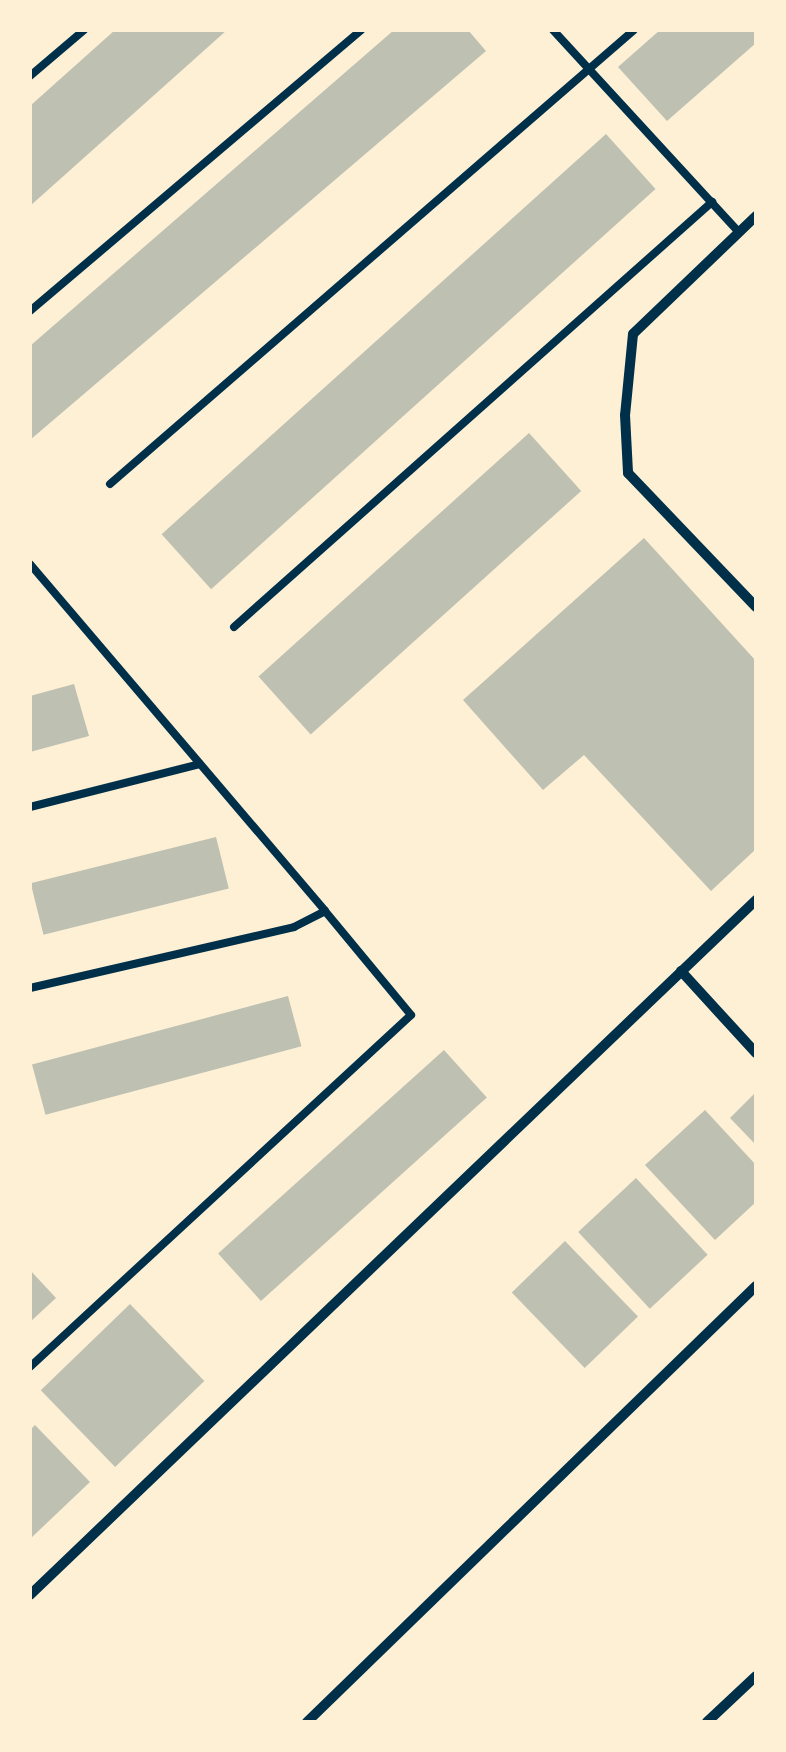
<!DOCTYPE html>
<html>
<head>
<meta charset="utf-8">
<style>
  body { margin:0 }
  #map { position:relative; width:786px; height:1752px; overflow:hidden; background:#fdf0d5; font-family:"Fira Sans Condensed",sans-serif }
  div>[style] { position:absolute }
  .building>* { inset:0; background:#bec0b2; transform-origin:0 0 }
  .service>* { height:8px; margin:-4px; padding:0 4px; transform-origin:4px; border-radius:4px; background:#003049 }
  .minor>* { height:10px; margin:-5px; padding:0 5px; transform-origin:5px; border-radius:5px; background:#003049 }
  span { translate:-50% -50%; white-space:nowrap; text-align:center; line-height:1.15; -webkit-text-stroke:10px #fdf0d5; paint-order:stroke }
  .frame { position:absolute; inset:0; border:32px solid #fdf0d5; pointer-events:none }
</style>
</head>
<body>
<div id="map">
  <div class="building">
    <i style="clip-path:polygon(115px 30px,227px 30px,30px 206px,30px 106px)"></i>
    <i style="clip-path:polygon(394px 30px,468px 30px,486px 51px,30px 440px,30px 346px)"></i>
    <i style="clip-path:polygon(660px 30px,756px 30px,756px 43px,667px 121px,618px 67px)"></i>
    <i style="left:606px;top:134px;width:74px;height:598px;rotate:48deg"></i>
    <i style="left:529px;top:433px;width:78px;height:364px;rotate:48deg"></i>
    <i style="clip-path:polygon(644px 538px,756px 661px,756px 849px,711px 891px,584px 755px,543px 790px,463px 700px)"></i>
    <i style="clip-path:polygon(74px 684px,89px 736px,30px 752px,30px 696px)"></i>
    <i style="left:216px;top:837px;width:53px;height:191px;rotate:76deg"></i>
    <i style="left:288px;top:996px;width:52px;height:265px;rotate:75deg"></i>
    <i style="left:444px;top:1050px;width:64px;height:304px;rotate:48deg"></i>
    <i style="clip-path:polygon(756px 1092px,756px 1145px,730px 1118px)"></i>
    <i style="clip-path:polygon(705px 1110px,756px 1165px,756px 1202px,715px 1240px,645px 1165px)"></i>
    <i style="left:636px;top:1178px;width:105px;height:79px;rotate:47deg"></i>
    <i style="left:565px;top:1241px;width:105px;height:74px;rotate:46deg"></i>
    <i style="clip-path:polygon(30px 1270px,56px 1298px,30px 1322px)"></i>
    <i style="left:130px;top:1304px;width:107px;height:124px;rotate:46deg"></i>
    <i style="clip-path:polygon(35px 1425px,90px 1482px,30px 1539px,30px 1430px)"></i>
  </div>
  <div class="service">
    <i style="left:553px;top:30px;width:273px;rotate:47.4deg"></i>
    <i style="left:30px;top:76px;width:71px;rotate:-40.4deg"></i>
    <i style="left:30px;top:311px;width:434px;rotate:-40.3deg"></i>
    <i style="left:110px;top:484px;width:693px;rotate:-40.91deg"></i>
    <i style="left:30px;top:564px;width:455px;rotate:49.6deg"></i>
    <i style="left:234px;top:627px;width:640px;rotate:-41.64deg"></i>
    <i style="left:30px;top:807px;width:175px;rotate:-14.2deg"></i>
    <i style="left:30px;top:988px;width:271px;rotate:-13deg"></i>
    <i style="left:294px;top:927px;width:35px;rotate:-27deg"></i>
    <i style="left:325px;top:911px;width:135px;rotate:50.4deg"></i>
    <i style="left:411px;top:1015px;width:519px;rotate:137.27deg"></i>
  </div>
  <div class="minor">
    <i style="left:756px;top:216px;width:170px;rotate:136.2deg"></i>
    <i style="left:633px;top:334px;width:81px;rotate:95.6deg"></i>
    <i style="left:625px;top:415px;width:58px;rotate:87deg"></i>
    <i style="left:628px;top:473px;width:185px;rotate:46.3deg"></i>
    <i style="left:681px;top:971px;width:111px;rotate:47.6deg"></i>
    <i style="left:30px;top:1595px;width:1005px;rotate:-43.75deg"></i>
    <i style="left:307px;top:1722px;width:626px;rotate:-44.16deg"></i>
    <i style="left:707px;top:1722px;width:67px;rotate:-43.2deg"></i>
  </div>
  <div class="frame"></div>
</div>
</body>
</html>
